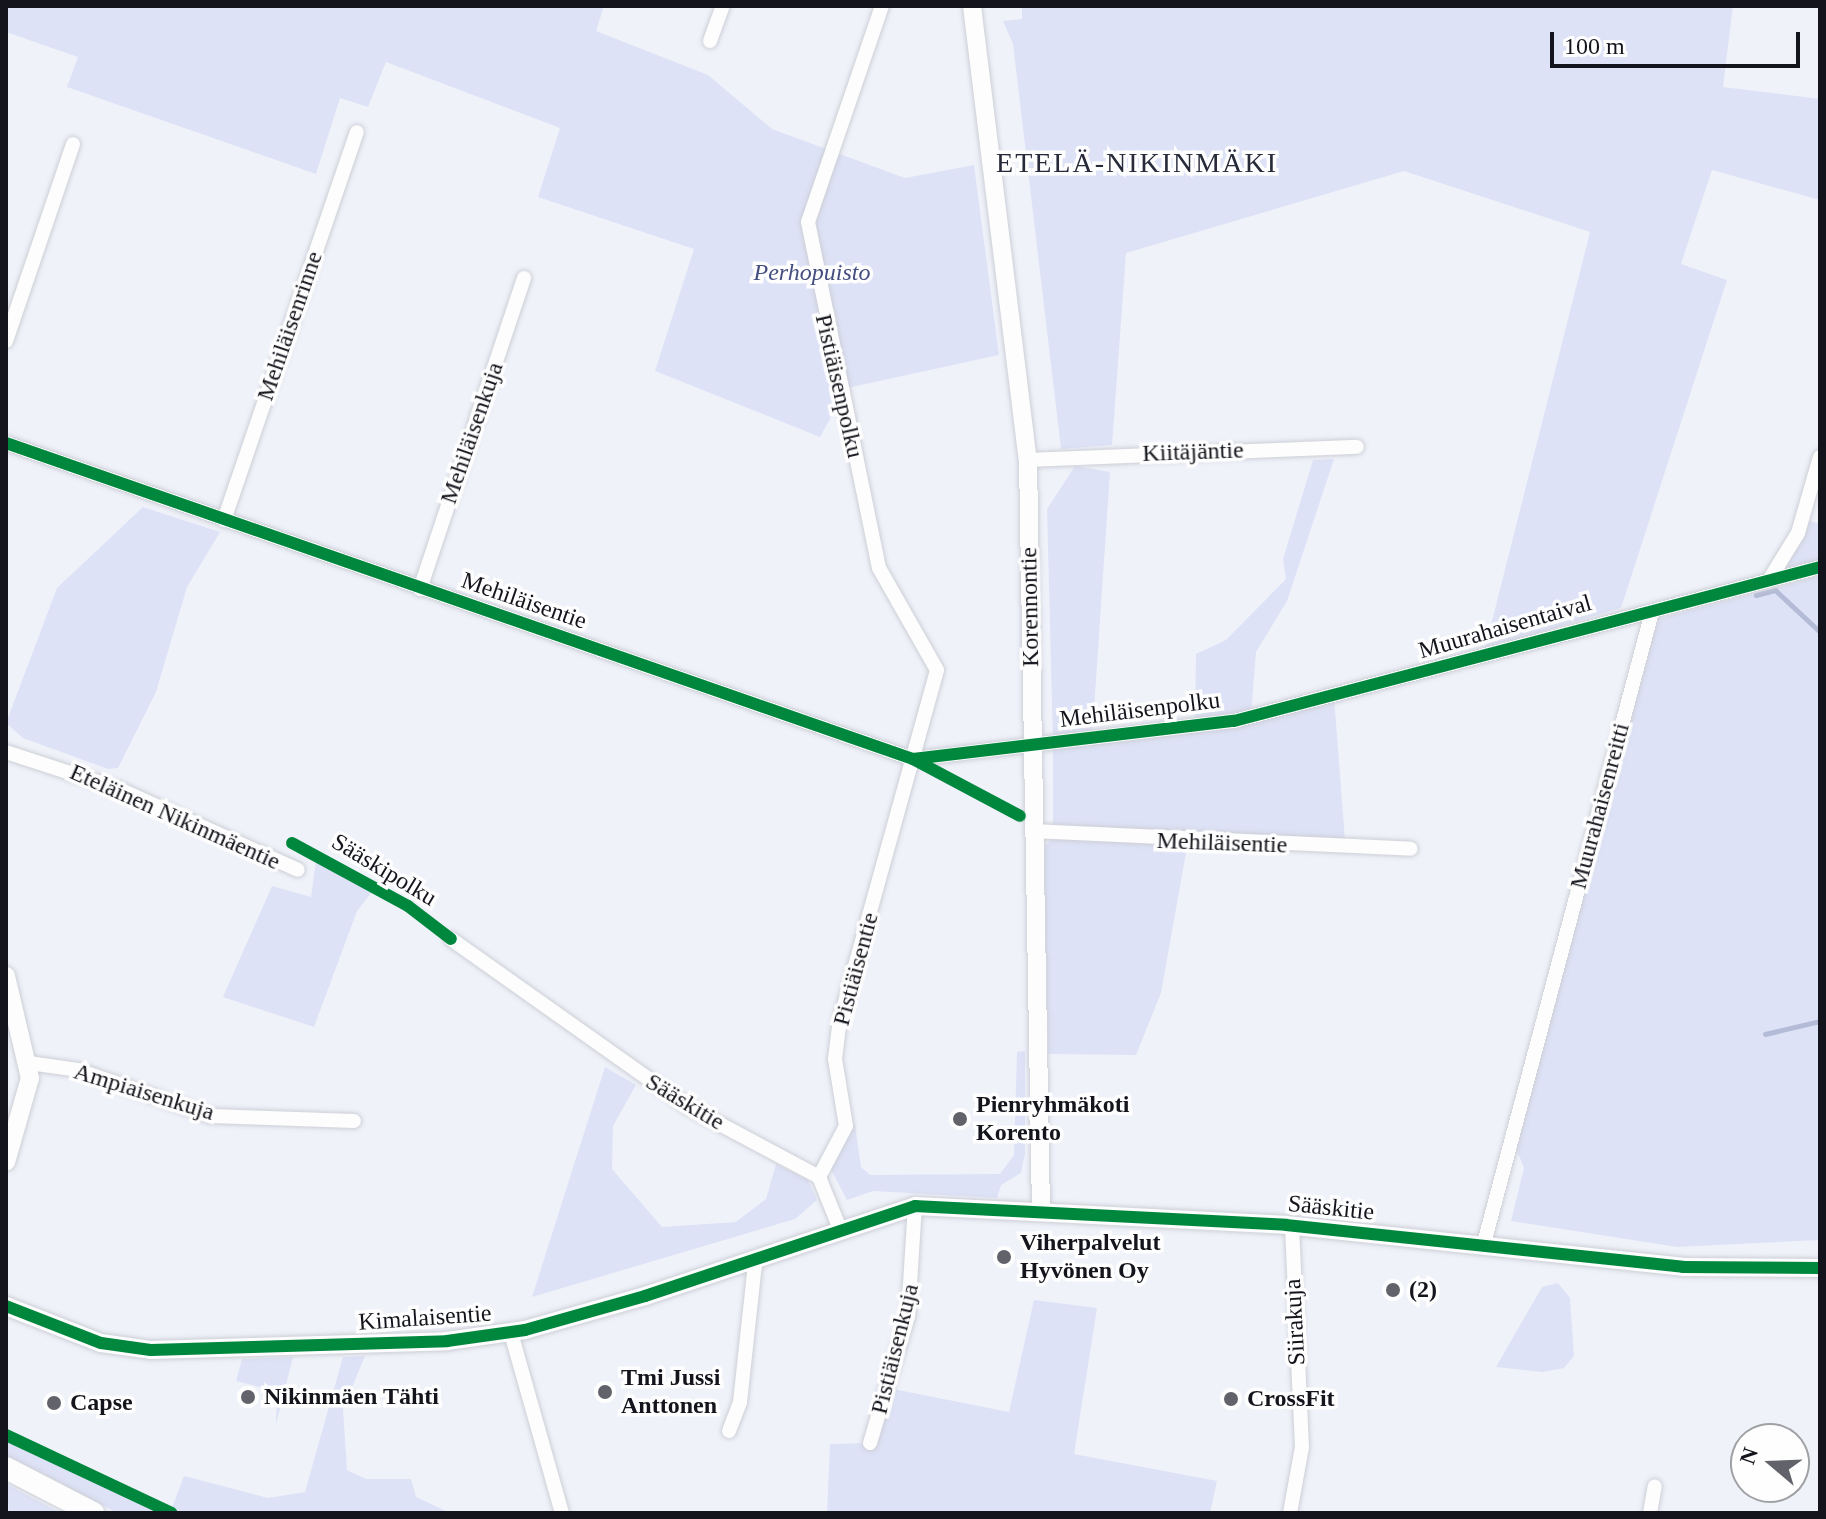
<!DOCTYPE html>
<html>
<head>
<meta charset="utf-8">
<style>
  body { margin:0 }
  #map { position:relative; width:1826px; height:1519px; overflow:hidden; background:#f0f2fa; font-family:"Times New Roman",serif }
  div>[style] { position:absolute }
  .green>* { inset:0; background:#dde2f6 }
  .stream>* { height:5px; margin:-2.5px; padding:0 2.5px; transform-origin:2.5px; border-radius:2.5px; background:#b4bbd6 }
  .roads { filter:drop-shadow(0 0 2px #cdcfd6) drop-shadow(0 0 2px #cdcfd6) }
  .minor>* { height:14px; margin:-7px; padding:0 7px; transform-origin:7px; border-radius:7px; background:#fdfdfe }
  .tertiary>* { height:18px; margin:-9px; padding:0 9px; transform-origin:9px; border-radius:9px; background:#fdfdfe }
  .secondary>* { height:22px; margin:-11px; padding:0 11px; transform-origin:11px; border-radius:11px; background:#fdfdfe }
  .cycleway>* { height:12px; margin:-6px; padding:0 6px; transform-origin:6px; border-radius:6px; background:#00873e }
  .dots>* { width:22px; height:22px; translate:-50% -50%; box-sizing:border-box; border:4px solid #fefefe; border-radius:50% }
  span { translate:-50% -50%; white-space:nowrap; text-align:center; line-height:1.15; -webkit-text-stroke:7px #fefefe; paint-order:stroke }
  .park-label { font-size:24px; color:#454e80; font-style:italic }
  .street-label { font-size:24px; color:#14151c }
  .poi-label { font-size:24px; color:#14151c; font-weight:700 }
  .left { translate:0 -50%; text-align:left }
  .quarter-label { font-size:28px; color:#262a39; letter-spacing:2px }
  .frame { position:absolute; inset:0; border:8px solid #14151c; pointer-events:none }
  .north { position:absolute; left:1730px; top:1423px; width:80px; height:80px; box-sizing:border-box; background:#fefefe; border:2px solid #a0a1a4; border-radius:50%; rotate:289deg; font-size:22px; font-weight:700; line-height:32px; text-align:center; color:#14151c }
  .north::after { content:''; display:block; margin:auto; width:28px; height:36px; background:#61626a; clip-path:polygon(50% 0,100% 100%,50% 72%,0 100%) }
  .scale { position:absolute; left:1550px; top:32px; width:250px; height:36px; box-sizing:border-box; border:4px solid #14151c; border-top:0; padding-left:10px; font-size:24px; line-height:28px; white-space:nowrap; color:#14151c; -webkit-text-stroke:6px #fefefe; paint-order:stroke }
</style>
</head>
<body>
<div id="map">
  <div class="green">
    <i style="clip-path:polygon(6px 6px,604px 6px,596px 31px,708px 75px,772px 129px,905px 178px,974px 165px,999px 355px,847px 388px,820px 437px,655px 371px,694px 249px,538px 197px,560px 128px,386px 62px,368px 107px,340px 98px,316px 174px,67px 87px,78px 57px,6px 32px)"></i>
    <i style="clip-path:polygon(1022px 6px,1733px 6px,1723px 87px,1820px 99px,1820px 200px,1712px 170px,1681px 264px,1727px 280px,1621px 608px,1485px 649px,1590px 232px,1404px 171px,1126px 253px,1112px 445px,1061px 449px,1013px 44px,1003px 21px,1022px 19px)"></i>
    <i style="clip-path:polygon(1334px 459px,1287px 601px,1256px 652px,1251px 716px,1334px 697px,1345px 840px,1189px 836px,1161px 993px,1136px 1055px,1048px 1054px,1044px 847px,1053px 837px,1053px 743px,1047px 509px,1075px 466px,1110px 472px,1092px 739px,1195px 725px,1196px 654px,1226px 640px,1286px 579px,1283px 559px,1313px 460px)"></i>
    <i style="clip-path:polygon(143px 507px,220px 532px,187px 587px,156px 692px,118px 768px,108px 769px,23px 738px,6px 723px,57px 588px)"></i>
    <i style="clip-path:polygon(1803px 519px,1820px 524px,1820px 561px,1790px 569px,1785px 559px)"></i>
    <i style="clip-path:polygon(1820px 576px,1820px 1240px,1677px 1247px,1511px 1221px,1524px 1168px,1516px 1149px,1658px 619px)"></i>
    <i style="clip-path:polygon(316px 861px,373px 891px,357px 911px,314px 1027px,223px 997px,272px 886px,311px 897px)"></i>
    <i style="clip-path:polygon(1025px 1051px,1025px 1154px,1021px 1173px,1001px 1185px,997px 1198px,873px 1191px,847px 1200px,828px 1164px,846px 1126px,855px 1124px,861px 1167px,870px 1175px,1000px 1174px,1014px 1155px,1017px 1052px)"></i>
    <i style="clip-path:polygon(605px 1067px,636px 1085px,613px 1126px,612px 1169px,662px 1227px,736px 1222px,766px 1199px,776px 1164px,808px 1180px,817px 1200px,795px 1219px,532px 1297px)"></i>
    <i style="clip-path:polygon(1558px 1283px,1570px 1298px,1574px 1356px,1564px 1368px,1542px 1372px,1496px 1367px,1542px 1287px)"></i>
    <i style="clip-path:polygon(1034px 1300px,1097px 1308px,1074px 1454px,1217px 1481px,1210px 1513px,827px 1513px,830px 1444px,870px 1443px,888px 1388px,1009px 1412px)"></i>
    <i style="clip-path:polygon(365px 1356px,343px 1409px,347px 1470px,366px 1479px,411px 1479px,416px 1497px,450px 1513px,170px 1513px,184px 1476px,268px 1498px,305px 1492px,343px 1357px)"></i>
    <i style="clip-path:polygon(293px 1357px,276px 1424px,277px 1391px,236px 1381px,242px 1359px)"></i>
    <i style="clip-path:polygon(6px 1438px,106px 1486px,161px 1513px,117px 1513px,6px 1455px)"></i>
    <i style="clip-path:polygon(6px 1484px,61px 1513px,9px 1513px)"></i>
  </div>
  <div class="stream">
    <i style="left:1756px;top:595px;width:20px;rotate:-15deg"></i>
    <i style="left:1775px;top:590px;width:62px;rotate:43deg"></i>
    <i style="left:1765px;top:1034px;width:57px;rotate:-13.3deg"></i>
  </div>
  <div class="roads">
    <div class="minor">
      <i style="left:710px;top:41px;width:37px;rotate:-70deg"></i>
      <i style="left:6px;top:341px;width:208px;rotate:-71.2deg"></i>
      <i style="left:6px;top:443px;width:960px;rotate:19.21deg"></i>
      <i style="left:913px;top:759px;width:323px;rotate:-6.8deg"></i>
      <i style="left:1234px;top:721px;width:606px;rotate:-14.72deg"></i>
      <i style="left:1028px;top:460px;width:329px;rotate:-2.3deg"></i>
      <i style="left:224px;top:520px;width:410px;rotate:-71.1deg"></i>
      <i style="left:1769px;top:580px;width:55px;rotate:-58.3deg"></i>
      <i style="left:1798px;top:533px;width:79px;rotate:-73.9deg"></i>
      <i style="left:420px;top:589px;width:328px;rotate:-71.5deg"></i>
      <i style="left:6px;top:752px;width:119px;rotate:18.1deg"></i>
      <i style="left:119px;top:789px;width:196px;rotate:24.3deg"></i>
      <i style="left:1034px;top:831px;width:377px;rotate:2.7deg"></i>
      <i style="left:451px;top:939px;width:291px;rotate:35.3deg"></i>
      <i style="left:688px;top:1107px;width:149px;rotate:28.1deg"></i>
      <i style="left:819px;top:1177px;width:56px;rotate:68deg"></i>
      <i style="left:29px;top:1063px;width:49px;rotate:8.1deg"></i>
      <i style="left:78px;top:1070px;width:141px;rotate:19.1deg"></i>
      <i style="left:211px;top:1116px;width:143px;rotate:2deg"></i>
      <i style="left:819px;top:1177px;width:58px;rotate:-62.1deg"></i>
      <i style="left:846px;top:1126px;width:68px;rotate:-99.3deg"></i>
      <i style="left:835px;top:1059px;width:39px;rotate:-83deg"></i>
      <i style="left:840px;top:1020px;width:363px;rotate:-74.5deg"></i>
      <i style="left:937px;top:670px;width:117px;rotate:-119.6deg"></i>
      <i style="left:879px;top:568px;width:353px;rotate:-101.6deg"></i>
      <i style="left:808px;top:222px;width:228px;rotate:-71.1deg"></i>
      <i style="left:1483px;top:1247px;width:657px;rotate:-75.1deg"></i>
      <i style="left:511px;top:1333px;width:187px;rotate:74.2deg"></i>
      <i style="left:729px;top:1431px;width:31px;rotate:-69deg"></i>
      <i style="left:740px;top:1402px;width:140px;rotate:-83.8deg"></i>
      <i style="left:870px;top:1443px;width:133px;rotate:-73.3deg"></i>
      <i style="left:908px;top:1316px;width:110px;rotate:-86.4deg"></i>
      <i style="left:1290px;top:1513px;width:67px;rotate:-79.7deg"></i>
      <i style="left:1302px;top:1447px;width:221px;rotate:-92.6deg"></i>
      <i style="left:1650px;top:1513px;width:27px;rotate:-80deg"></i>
    </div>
    <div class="tertiary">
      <i style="left:972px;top:6px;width:457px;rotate:83deg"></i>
      <i style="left:1028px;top:460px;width:751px;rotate:89.01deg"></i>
      <i style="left:6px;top:976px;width:105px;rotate:76.8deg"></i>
      <i style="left:30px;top:1078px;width:87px;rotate:105.9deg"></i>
      <i style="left:6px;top:1306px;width:102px;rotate:21.3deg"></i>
      <i style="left:101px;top:1343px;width:50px;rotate:8deg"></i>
      <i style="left:151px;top:1350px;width:296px;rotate:-1.7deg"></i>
      <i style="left:447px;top:1341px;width:79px;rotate:-8deg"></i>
      <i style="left:525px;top:1330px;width:125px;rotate:-15.8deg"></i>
      <i style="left:645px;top:1296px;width:285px;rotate:-18.4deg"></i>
      <i style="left:915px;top:1206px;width:371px;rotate:2.9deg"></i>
      <i style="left:1286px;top:1225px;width:399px;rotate:6deg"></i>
      <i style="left:1683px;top:1267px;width:137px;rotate:0.4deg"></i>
    </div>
    <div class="secondary">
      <i style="left:6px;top:1468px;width:98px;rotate:27.3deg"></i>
    </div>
  </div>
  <div class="cycleway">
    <i style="left:6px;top:443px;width:960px;rotate:19.21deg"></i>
    <i style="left:913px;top:759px;width:121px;rotate:28deg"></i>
    <i style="left:913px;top:759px;width:323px;rotate:-6.8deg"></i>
    <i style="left:1234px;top:721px;width:606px;rotate:-14.72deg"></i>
    <i style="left:292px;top:843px;width:132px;rotate:28.5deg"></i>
    <i style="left:408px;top:906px;width:54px;rotate:37.5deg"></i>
    <i style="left:6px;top:1306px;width:102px;rotate:21.3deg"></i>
    <i style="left:101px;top:1343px;width:50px;rotate:8deg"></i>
    <i style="left:151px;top:1350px;width:296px;rotate:-1.7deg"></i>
    <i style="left:447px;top:1341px;width:79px;rotate:-8deg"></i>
    <i style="left:525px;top:1330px;width:125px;rotate:-15.8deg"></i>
    <i style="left:645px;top:1296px;width:285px;rotate:-18.4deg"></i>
    <i style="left:915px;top:1206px;width:371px;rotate:2.9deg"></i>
    <i style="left:1286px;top:1225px;width:399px;rotate:6deg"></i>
    <i style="left:1683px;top:1267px;width:137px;rotate:0.4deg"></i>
    <i style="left:6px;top:1435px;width:183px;rotate:25.2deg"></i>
  </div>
  <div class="dots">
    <i style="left:960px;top:1119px;background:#61626a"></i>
    <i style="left:1004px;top:1257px;background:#61626a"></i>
    <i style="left:1393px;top:1290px;background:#61626a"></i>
    <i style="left:605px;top:1392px;background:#61626a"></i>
    <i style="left:248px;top:1397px;background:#61626a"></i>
    <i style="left:1231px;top:1399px;background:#61626a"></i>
    <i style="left:54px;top:1403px;background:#61626a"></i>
  </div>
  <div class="park-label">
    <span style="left:812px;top:273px">Perhopuisto</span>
  </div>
  <div class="street-label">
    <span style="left:290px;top:326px;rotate:-71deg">Mehiläisenrinne</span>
    <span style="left:839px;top:386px;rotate:77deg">Pistiäisenpolku</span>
    <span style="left:472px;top:433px;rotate:-71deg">Mehiläisenkuja</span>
    <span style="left:1193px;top:452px;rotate:-2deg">Kiitäjäntie</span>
    <span style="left:524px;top:601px;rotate:19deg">Mehiläisentie</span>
    <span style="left:1030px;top:607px;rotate:-91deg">Korennontie</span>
    <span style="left:1505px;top:627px;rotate:-16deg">Muurahaisentaival</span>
    <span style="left:1140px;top:710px;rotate:-7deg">Mehiläisenpolku</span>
    <span style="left:1600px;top:806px;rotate:-75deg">Muurahaisenreitti</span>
    <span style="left:175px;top:817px;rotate:24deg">Eteläinen Nikinmäentie</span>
    <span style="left:1222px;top:843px;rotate:2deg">Mehiläisentie</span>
    <span style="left:384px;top:870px;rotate:31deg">Sääskipolku</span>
    <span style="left:856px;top:969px;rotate:-75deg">Pistiäisentie</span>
    <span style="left:144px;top:1092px;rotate:17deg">Ampiaisenkuja</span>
    <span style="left:685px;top:1102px;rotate:31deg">Sääskitie</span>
    <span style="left:1331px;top:1208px;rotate:6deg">Sääskitie</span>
    <span style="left:425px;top:1318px;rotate:-4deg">Kimalaisentie</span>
    <span style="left:1295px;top:1322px;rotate:-93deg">Siirakuja</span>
    <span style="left:895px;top:1349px;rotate:-76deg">Pistiäisenkuja</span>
  </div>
  <div class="poi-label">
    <span class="left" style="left:976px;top:1119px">Pienryhmäkoti<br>Korento</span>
    <span class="left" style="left:1020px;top:1257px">Viherpalvelut<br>Hyvönen Oy</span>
    <span class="left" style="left:1409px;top:1290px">(2)</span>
    <span class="left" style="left:621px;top:1392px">Tmi Jussi<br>Anttonen</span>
    <span class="left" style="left:264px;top:1397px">Nikinmäen Tähti</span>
    <span class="left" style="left:1247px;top:1399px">CrossFit</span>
    <span class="left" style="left:70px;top:1403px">Capse</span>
  </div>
  <div class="quarter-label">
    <span style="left:1137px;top:163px">ETELÄ-NIKINMÄKI</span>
  </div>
  <div class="frame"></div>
  <div class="north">N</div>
  <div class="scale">100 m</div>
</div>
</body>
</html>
